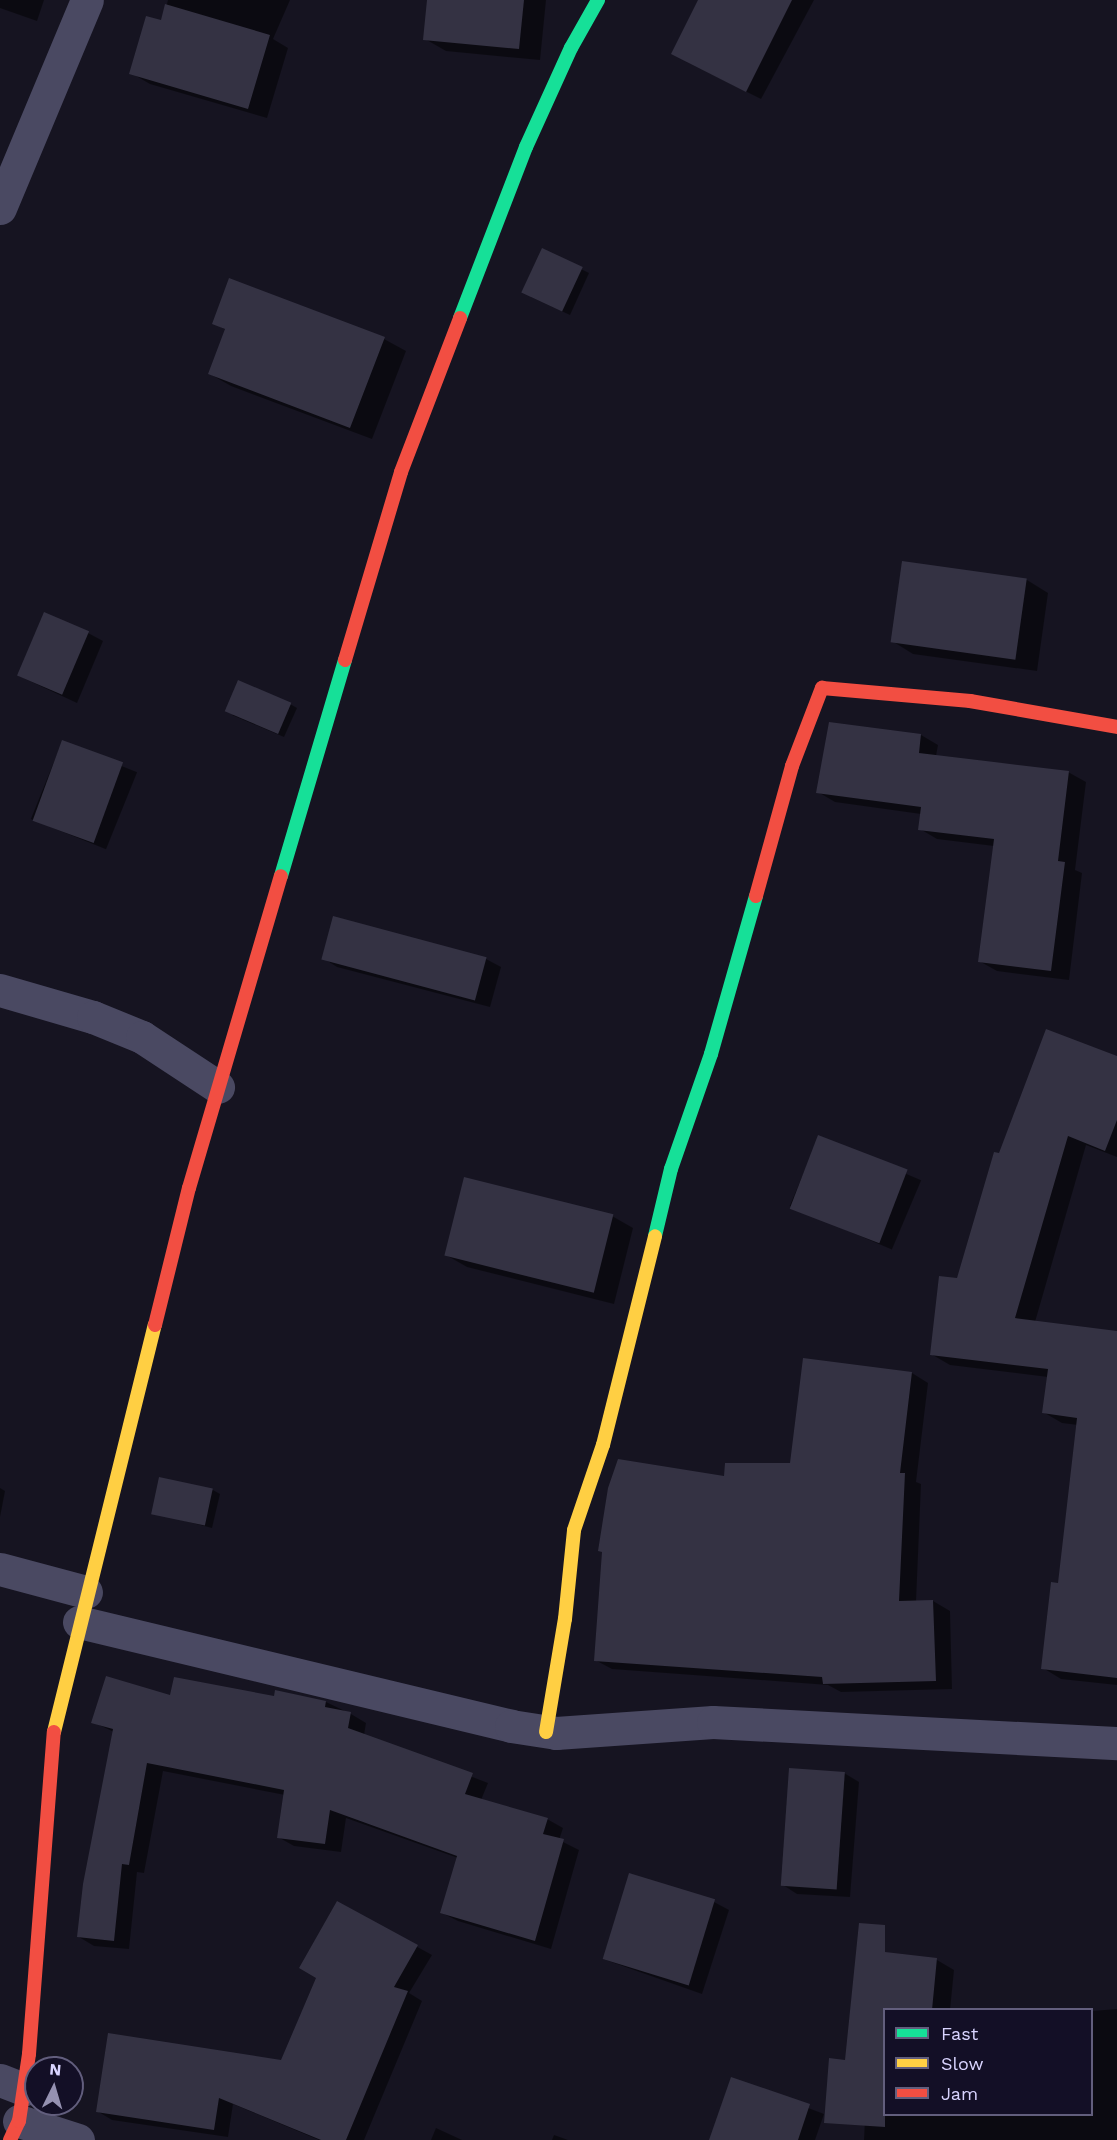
<!DOCTYPE html>
<html>
<head>
<meta charset="utf-8">
<style>
  body { margin:0 }
  #map { position:relative; width:1117px; height:2140px; overflow:hidden; background:#161421; font-family:"Work Sans",sans-serif }
  div>[style] { position:absolute }
  .shadow>* { inset:0; background:#0007; transform-origin:0 0 }
  .building>* { inset:0; background:#343243; transform-origin:0 0 }
  .street>* { height:33px; margin:-16.5px; padding:0 16.5px; transform-origin:16.5px; border-radius:16.5px; background:#4a4962 }
  .fast>* { height:14px; margin:-7px; padding:0 7px; transform-origin:7px; border-radius:7px; background:#16e098 }
  .slow>* { height:14px; margin:-7px; padding:0 7px; transform-origin:7px; border-radius:7px; background:#ffcf43 }
  .jam>* { height:14px; margin:-7px; padding:0 7px; transform-origin:7px; border-radius:7px; background:#f24e42 }
  span { translate:-50% -50%; white-space:nowrap; text-align:center; line-height:1.15; -webkit-text-stroke:5px #130f26; paint-order:stroke }
  .legend { position:absolute; left:883px; top:2008px; width:210px; height:108px; box-sizing:border-box; background:#130f26; border:2px solid #625e7d; margin:0; padding:8px 10px; list-style:none; font-size:18px; color:#d9d4ff }
  .legend li { display:flex; align-items:center; gap:12px; height:30px }
  .legend b { width:30px; border:2px solid #625e7d }
  .north { position:absolute; left:24px; top:2056px; width:60px; height:60px; box-sizing:border-box; background:#130f26; border:2px solid #625e7d; border-radius:50%; rotate:5deg; font-size:16px; font-weight:700; line-height:24px; text-align:center; color:#d9d4ff }
  .north::after { content:''; display:block; margin:auto; width:21px; height:27px; background:#9591b1; clip-path:polygon(50% 0,100% 100%,50% 72%,0 100%) }
</style>
</head>
<body>
<div id="map">
  <div class="shadow">
    <i style="clip-path:polygon(0 0,44px 0,37px 21px,0 8px)"></i>
    <i style="clip-path:polygon(168px 0,290px 0,273px 39px,288px 48px,267px 118px,150px 84px,131px 73px,162px 22px)"></i>
    <i style="clip-path:polygon(428px 0,546px 0,540px 60px,446px 51px,425px 39px)"></i>
    <i style="clip-path:polygon(702px 0,814px 0,761px 99px,687px 62px)"></i>
    <i style="clip-path:polygon(543px 250px,589px 273px,570px 315px,531px 297px)"></i>
    <i style="clip-path:polygon(230px 280px,384px 339px,406px 351px,372px 439px,231px 386px,210px 374px,226px 330px,214px 323px)"></i>
    <i style="clip-path:polygon(904px 563px,1027px 580px,1048px 593px,1037px 671px,913px 654px,892px 641px)"></i>
    <i style="clip-path:polygon(88px 633px,103px 641px,77px 703px,19px 676px)"></i>
    <i style="clip-path:polygon(290px 704px,297px 708px,284px 737px,232px 715px)"></i>
    <i style="clip-path:polygon(921px 735px,938px 745px,936px 756px,1068px 772px,1086px 782px,1075px 870px,1082px 873px,1069px 980px,997px 971px,979px 961px,994px 846px,937px 839px,920px 829px,921px 814px,835px 802px,818px 792px)"></i>
    <i style="left:62px;top:742px;width:81px;height:83px;rotate:22deg"></i>
    <i style="clip-path:polygon(323px 958px,486px 959px,501px 967px,490px 1007px,337px 967px)"></i>
    <i style="clip-path:polygon(1117px 1058px,1117px 1157px,1086px 1145px,1035px 1322px,1117px 1332px,1117px 1685px,1061px 1679px,1043px 1668px,1059px 1585px,1078px 1425px,1062px 1423px,1043px 1412px,1048px 1377px,950px 1365px,931px 1354px,1000px 1155px)"></i>
    <i style="left:819px;top:1137px;width:111px;height:75px;rotate:23deg"></i>
    <i style="clip-path:polygon(612px 1216px,633px 1228px,614px 1304px,467px 1267px,446px 1255px)"></i>
    <i style="clip-path:polygon(912px 1373px,928px 1383px,916px 1482px,921px 1484px,916px 1602px,933px 1601px,950px 1611px,952px 1689px,841px 1692px,828px 1685px,612px 1669px,595px 1660px,726px 1478px,791px 1465px)"></i>
    <i style="clip-path:polygon(0 1488px,5px 1491px,0 1517px)"></i>
    <i style="clip-path:polygon(213px 1490px,220px 1494px,212px 1528px,154px 1513px)"></i>
    <i style="clip-path:polygon(276px 1691px,326px 1702px,351px 1714px,366px 1723px,364px 1735px,488px 1783px,481px 1800px,547px 1819px,563px 1828px,559px 1840px,579px 1850px,551px 1949px,458px 1921px,442px 1913px,458px 1858px,346px 1818px,341px 1852px,294px 1846px,278px 1837px,285px 1795px,163px 1771px,144px 1873px,137px 1872px,129px 1949px,94px 1946px,79px 1937px,114px 1732px,93px 1722px,171px 1697px,275px 1698px)"></i>
    <i style="clip-path:polygon(844px 1773px,859px 1782px,850px 1897px,797px 1894px,783px 1885px)"></i>
    <i style="clip-path:polygon(714px 1902px,729px 1910px,702px 1994px,603px 1959px)"></i>
    <i style="clip-path:polygon(337px 1903px,432px 1955px,409px 1993px,422px 2001px,364px 2140px,319px 2140px,233px 2104px,228px 2137px,112px 2120px,97px 2111px,282px 2061px,318px 1977px)"></i>
    <i style="clip-path:polygon(873px 1953px,937px 1960px,954px 1970px,950px 2010px,884px 2010px,884px 2114px,1092px 2114px,1092px 2011px,1117px 2009px,1117px 2140px,864px 2140px)"></i>
    <i style="clip-path:polygon(732px 2079px,824px 2114px,815px 2140px,711px 2140px)"></i>
    <i style="clip-path:polygon(436px 2128px,462px 2140px,431px 2140px)"></i>
    <i style="clip-path:polygon(554px 2135px,568px 2140px,552px 2140px)"></i>
  </div>
  <div class="building">
    <i style="clip-path:polygon(427px 0,524px 0,519px 49px,423px 40px)"></i>
    <i style="clip-path:polygon(698px 0,792px 0,746px 92px,671px 54px)"></i>
    <i style="clip-path:polygon(165px 4px,270px 35px,248px 109px,129px 74px,146px 16px,161px 20px)"></i>
    <i style="left:542px;top:248px;width:45px;height:49px;rotate:25deg"></i>
    <i style="clip-path:polygon(229px 278px,385px 337px,350px 428px,208px 374px,225px 329px,212px 324px)"></i>
    <i style="left:902px;top:561px;width:126px;height:82px;rotate:8deg"></i>
    <i style="left:44px;top:612px;width:49px;height:69px;rotate:23deg"></i>
    <i style="left:238px;top:680px;width:58px;height:34px;rotate:23deg"></i>
    <i style="clip-path:polygon(829px 722px,921px 734px,919px 753px,1069px 771px,1058px 861px,1065px 862px,1051px 971px,978px 962px,994px 839px,918px 830px,921px 807px,816px 793px)"></i>
    <i style="left:62px;top:740px;width:65px;height:86px;rotate:20deg"></i>
    <i style="left:333px;top:916px;width:159px;height:45px;rotate:15deg"></i>
    <i style="clip-path:polygon(1046px 1029px,1117px 1056px,1117px 1120px,1105px 1151px,1068px 1136px,1015px 1318px,1117px 1331px,1117px 1678px,1041px 1669px,1051px 1582px,1058px 1583px,1077px 1418px,1042px 1413px,1048px 1369px,930px 1355px,939px 1276px,957px 1278px,994px 1152px,999px 1153px)"></i>
    <i style="left:818px;top:1135px;width:96px;height:79px;rotate:21deg"></i>
    <i style="left:464px;top:1177px;width:154px;height:81px;rotate:14deg"></i>
    <i style="clip-path:polygon(803px 1358px,912px 1372px,900px 1473px,905px 1473px,899px 1601px,933px 1600px,936px 1681px,823px 1684px,822px 1677px,594px 1661px,602px 1552px,598px 1551px,608px 1488px,618px 1459px,724px 1476px,725px 1463px,790px 1463px)"></i>
    <i style="left:159px;top:1477px;width:55px;height:38px;rotate:12deg"></i>
    <i style="clip-path:polygon(106px 1676px,170px 1695px,174px 1677px,274px 1696px,275px 1690px,326px 1701px,325px 1707px,351px 1712px,348px 1728px,473px 1773px,465px 1794px,548px 1818px,543px 1834px,564px 1839px,535px 1941px,440px 1913px,457px 1856px,330px 1810px,325px 1844px,277px 1838px,284px 1790px,147px 1763px,129px 1865px,122px 1864px,114px 1941px,77px 1937px,83px 1884px,113px 1729px,91px 1723px)"></i>
    <i style="left:789px;top:1768px;width:56px;height:118px;rotate:4deg"></i>
    <i style="left:629px;top:1873px;width:90px;height:90px;rotate:17deg"></i>
    <i style="clip-path:polygon(337px 1901px,418px 1945px,394px 1987px,408px 1991px,346px 2140px,321px 2140px,219px 2098px,214px 2130px,96px 2112px,108px 2033px,281px 2060px,316px 1978px,299px 1968px)"></i>
    <i style="clip-path:polygon(859px 1923px,885px 1925px,885px 1952px,937px 1958px,932px 2010px,885px 2010px,885px 2127px,824px 2123px,829px 2058px,845px 2060px)"></i>
    <i style="clip-path:polygon(731px 2077px,810px 2104px,798px 2140px,709px 2140px)"></i>
  </div>
  <div class="street">
    <i style="left:0;top:208px;width:225px;rotate:-67.3deg"></i>
    <i style="left:0;top:990px;width:97px;rotate:16.2deg"></i>
    <i style="left:93px;top:1017px;width:53px;rotate:22.2deg"></i>
    <i style="left:142px;top:1037px;width:91px;rotate:33.3deg"></i>
    <i style="left:0;top:1569px;width:89px;rotate:15deg"></i>
    <i style="left:79px;top:1622px;width:444px;rotate:13.5deg"></i>
    <i style="left:511px;top:1726px;width:46px;rotate:8.8deg"></i>
    <i style="left:556px;top:1733px;width:157px;rotate:-4deg"></i>
    <i style="left:713px;top:1722px;width:405px;rotate:3deg"></i>
    <i style="left:0;top:2080px;width:26px;rotate:21deg"></i>
    <i style="left:19px;top:2121px;width:62px;rotate:17.9deg"></i>
  </div>
  <div class="fast">
    <i style="left:460px;top:318px;width:183px;rotate:-68.9deg"></i>
    <i style="left:526px;top:147px;width:109px;rotate:-65.6deg"></i>
    <i style="left:571px;top:48px;width:55px;rotate:-60.6deg"></i>
    <i style="left:281px;top:876px;width:225px;rotate:-73.5deg"></i>
    <i style="left:655px;top:1236px;width:69px;rotate:-76.6deg"></i>
    <i style="left:671px;top:1169px;width:122px;rotate:-70.8deg"></i>
    <i style="left:711px;top:1054px;width:164px;rotate:-74.1deg"></i>
  </div>
  <div class="slow">
    <i style="left:54px;top:1732px;width:419px;rotate:-76.1deg"></i>
    <i style="left:546px;top:1732px;width:115px;rotate:-80.5deg"></i>
    <i style="left:565px;top:1619px;width:89px;rotate:-84.2deg"></i>
    <i style="left:574px;top:1530px;width:90px;rotate:-71.2deg"></i>
    <i style="left:603px;top:1445px;width:215px;rotate:-76deg"></i>
  </div>
  <div class="jam">
    <i style="left:345px;top:660px;width:196px;rotate:-73.4deg"></i>
    <i style="left:401px;top:472px;width:165px;rotate:-69deg"></i>
    <i style="left:756px;top:896px;width:135px;rotate:-74.5deg"></i>
    <i style="left:792px;top:766px;width:84px;rotate:-69deg"></i>
    <i style="left:822px;top:688px;width:149px;rotate:5deg"></i>
    <i style="left:970px;top:701px;width:149px;rotate:10deg"></i>
    <i style="left:155px;top:1325px;width:141px;rotate:-76.1deg"></i>
    <i style="left:189px;top:1188px;width:325px;rotate:-73.6deg"></i>
    <i style="left:10px;top:2140px;width:21px;rotate:-65deg"></i>
    <i style="left:19px;top:2121px;width:68px;rotate:-81.5deg"></i>
    <i style="left:29px;top:2054px;width:323px;rotate:-85.6deg"></i>
  </div>
  <ul class="legend">
  <li><b style="height:8px;background:#16e098"></b>Fast</li>
  <li><b style="height:8px;background:#ffcf43"></b>Slow</li>
  <li><b style="height:8px;background:#f24e42"></b>Jam</li>
  </ul>
  <div class="north">N</div>
</div>
</body>
</html>
